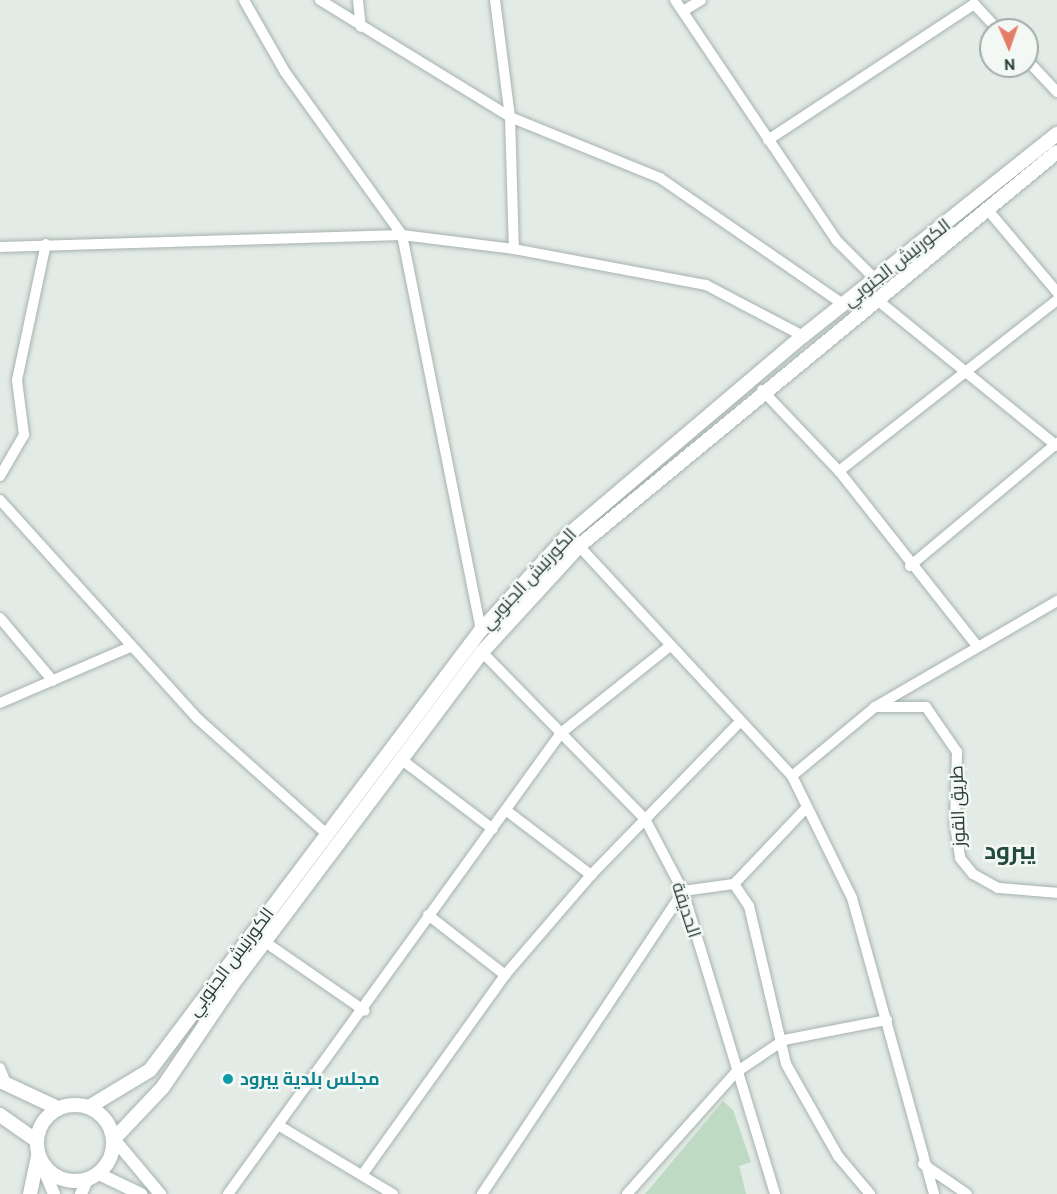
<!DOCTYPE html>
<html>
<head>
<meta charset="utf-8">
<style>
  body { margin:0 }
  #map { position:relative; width:1057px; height:1194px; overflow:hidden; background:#e3ebe7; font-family:Cabin,Cairo,sans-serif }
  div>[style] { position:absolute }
  .green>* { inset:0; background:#bedac3 }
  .roads { filter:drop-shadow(0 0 2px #a6b3ad) drop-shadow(0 0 2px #a6b3ad) }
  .minor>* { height:10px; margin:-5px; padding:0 5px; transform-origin:5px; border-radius:5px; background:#fff }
  .tertiary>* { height:12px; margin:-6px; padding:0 6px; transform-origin:6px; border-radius:6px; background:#fff }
  .secondary>* { height:14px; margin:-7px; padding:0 7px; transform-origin:7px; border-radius:7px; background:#fff }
  .secondary>.ring { margin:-7px; padding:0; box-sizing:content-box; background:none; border:14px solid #fff; border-radius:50% }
  .dots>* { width:16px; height:16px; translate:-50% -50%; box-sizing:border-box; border:3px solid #f3f8f5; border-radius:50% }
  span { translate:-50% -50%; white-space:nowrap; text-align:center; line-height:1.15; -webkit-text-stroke:5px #f3f8f5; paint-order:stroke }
  .street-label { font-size:18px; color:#243b33 }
  .culture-label { font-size:18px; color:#0d838f; font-weight:700 }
  .left { translate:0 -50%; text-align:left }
  .district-label { font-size:24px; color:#224b3e; font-weight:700 }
  .north { position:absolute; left:979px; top:18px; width:60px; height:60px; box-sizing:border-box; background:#f3f8f5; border:2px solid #a0aca7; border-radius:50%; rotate:178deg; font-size:16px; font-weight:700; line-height:24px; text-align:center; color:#243b33 }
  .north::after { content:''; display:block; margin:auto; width:21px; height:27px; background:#e47d68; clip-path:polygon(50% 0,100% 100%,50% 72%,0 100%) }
</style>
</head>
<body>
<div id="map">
  <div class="green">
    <i style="clip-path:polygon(723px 1101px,733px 1110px,751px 1162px,739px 1166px,746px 1194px,645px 1194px)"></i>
  </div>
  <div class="roads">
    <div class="minor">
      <i style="left:244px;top:0;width:83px;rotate:60.3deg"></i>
      <i style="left:285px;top:72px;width:201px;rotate:54.3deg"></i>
      <i style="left:402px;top:235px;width:403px;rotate:78.7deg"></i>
      <i style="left:320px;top:0;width:223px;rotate:31.6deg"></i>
      <i style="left:510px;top:117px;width:162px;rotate:22.1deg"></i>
      <i style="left:660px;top:178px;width:224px;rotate:34.6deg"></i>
      <i style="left:358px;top:0;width:27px;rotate:84deg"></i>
      <i style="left:495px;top:0;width:118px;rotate:82.7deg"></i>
      <i style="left:510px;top:117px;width:132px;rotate:88.3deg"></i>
      <i style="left:675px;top:0;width:290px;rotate:56.1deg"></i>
      <i style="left:837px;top:241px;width:57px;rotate:45deg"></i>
      <i style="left:683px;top:11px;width:21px;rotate:-31deg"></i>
      <i style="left:1027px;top:60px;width:44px;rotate:46.8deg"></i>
      <i style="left:768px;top:140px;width:247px;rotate:-33.4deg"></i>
      <i style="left:974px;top:4px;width:35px;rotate:47deg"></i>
      <i style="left:987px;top:209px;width:109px;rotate:49.9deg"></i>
      <i style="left:0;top:247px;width:402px;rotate:-1.7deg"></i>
      <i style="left:402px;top:235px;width:113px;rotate:7.1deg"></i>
      <i style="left:514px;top:249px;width:195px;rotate:10.6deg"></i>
      <i style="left:706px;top:285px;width:110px;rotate:27.7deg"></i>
      <i style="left:865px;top:290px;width:247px;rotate:39.1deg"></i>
      <i style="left:762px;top:390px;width:112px;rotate:46.5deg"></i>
      <i style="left:839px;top:471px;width:224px;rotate:51.7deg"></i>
      <i style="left:839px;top:471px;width:277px;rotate:-38.1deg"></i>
      <i style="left:0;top:476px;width:48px;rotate:-59.7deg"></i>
      <i style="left:24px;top:435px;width:55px;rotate:-97.3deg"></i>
      <i style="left:17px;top:380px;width:139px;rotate:-78deg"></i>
      <i style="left:0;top:500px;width:294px;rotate:47.9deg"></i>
      <i style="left:197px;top:718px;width:176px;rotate:41.8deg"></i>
      <i style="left:579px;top:546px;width:313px;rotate:47.2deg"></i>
      <i style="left:792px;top:776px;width:136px;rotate:63.8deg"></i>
      <i style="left:852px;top:898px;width:307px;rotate:74.5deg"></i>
      <i style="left:910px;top:566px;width:192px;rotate:-39.9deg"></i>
      <i style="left:0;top:618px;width:82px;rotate:49.9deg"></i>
      <i style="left:482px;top:652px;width:233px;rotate:45.7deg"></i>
      <i style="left:645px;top:819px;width:81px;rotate:62.2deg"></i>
      <i style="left:683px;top:891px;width:317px;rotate:73.1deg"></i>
      <i style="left:0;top:703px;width:142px;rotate:-23.3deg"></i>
      <i style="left:875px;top:707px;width:51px"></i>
      <i style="left:926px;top:707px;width:55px;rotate:55.4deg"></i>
      <i style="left:957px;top:752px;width:73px;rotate:91.6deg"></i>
      <i style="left:955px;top:825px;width:33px;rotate:81deg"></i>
      <i style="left:960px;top:858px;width:21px;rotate:51deg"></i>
      <i style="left:973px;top:874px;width:29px;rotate:29deg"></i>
      <i style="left:998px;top:888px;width:59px;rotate:4.8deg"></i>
      <i style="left:402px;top:760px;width:114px;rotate:37.2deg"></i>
      <i style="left:792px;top:776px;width:108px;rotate:-39.7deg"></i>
      <i style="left:875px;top:707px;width:211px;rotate:-30.2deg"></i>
      <i style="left:507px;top:811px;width:106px;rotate:37.3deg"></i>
      <i style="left:734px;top:884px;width:27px;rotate:56deg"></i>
      <i style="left:749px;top:906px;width:162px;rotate:76.8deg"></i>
      <i style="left:786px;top:1064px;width:106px;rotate:60.5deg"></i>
      <i style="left:838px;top:1156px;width:50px;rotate:49.9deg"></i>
      <i style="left:428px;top:915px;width:98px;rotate:37.9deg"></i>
      <i style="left:265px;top:942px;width:121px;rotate:34.6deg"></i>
      <i style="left:0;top:1068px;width:16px;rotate:68deg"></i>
      <i style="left:278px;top:1125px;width:134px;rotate:31deg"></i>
      <i style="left:923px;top:1164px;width:53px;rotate:34.3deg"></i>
      <i style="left:362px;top:1175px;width:246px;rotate:-54.4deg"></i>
      <i style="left:505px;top:975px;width:132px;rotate:-49.3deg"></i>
      <i style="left:591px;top:875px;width:214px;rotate:-45.8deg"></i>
      <i style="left:228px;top:1194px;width:569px;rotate:-54.16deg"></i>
      <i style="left:561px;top:733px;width:139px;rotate:-38.6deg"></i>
      <i style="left:482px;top:1194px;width:364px;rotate:-56.4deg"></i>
      <i style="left:683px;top:891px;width:51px;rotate:-7.8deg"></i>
      <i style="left:734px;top:884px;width:106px;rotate:-46.5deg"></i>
      <i style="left:627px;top:1194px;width:162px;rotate:-48.2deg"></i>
      <i style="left:735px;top:1073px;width:59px;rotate:-34deg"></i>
      <i style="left:784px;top:1040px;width:105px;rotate:-11deg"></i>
    </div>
    <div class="tertiary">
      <i style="left:114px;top:1139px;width:72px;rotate:50.1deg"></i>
      <i style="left:38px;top:1155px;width:42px;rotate:67.7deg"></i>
      <i style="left:99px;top:1174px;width:47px;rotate:25.5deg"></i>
      <i style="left:81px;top:1194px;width:15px;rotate:-67deg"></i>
    </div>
    <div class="secondary">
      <i style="left:0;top:1081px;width:64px;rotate:25deg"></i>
      <i class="ring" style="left:37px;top:1105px;width:62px;height:62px"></i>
      <i style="left:89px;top:1107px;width:71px;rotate:-31.2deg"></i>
      <i style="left:150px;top:1070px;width:551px;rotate:-53.05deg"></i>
      <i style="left:481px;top:630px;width:129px;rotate:-47.5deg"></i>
      <i style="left:568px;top:535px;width:308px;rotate:-40.3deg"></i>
      <i style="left:803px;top:336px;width:325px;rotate:-38.5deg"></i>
      <i style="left:0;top:1115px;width:45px;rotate:35.1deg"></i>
      <i style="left:114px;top:1139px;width:71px;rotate:-46.7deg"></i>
      <i style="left:163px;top:1087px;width:123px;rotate:-55.9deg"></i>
      <i style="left:232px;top:985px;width:416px;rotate:-53.1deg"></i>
      <i style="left:482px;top:652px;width:144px;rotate:-47.5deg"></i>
      <i style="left:579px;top:546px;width:619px;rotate:-39.5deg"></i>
      <i style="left:30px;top:1194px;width:40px;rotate:-78deg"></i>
    </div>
  </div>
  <div class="dots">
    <i style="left:228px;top:1079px;background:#0f9aa8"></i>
  </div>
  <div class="street-label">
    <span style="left:897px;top:263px;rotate:-38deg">الكورنيش الجنوبي</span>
    <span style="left:529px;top:579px;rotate:-47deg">الكورنيش الجنوبي</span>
    <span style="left:958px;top:806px;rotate:-92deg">طريق القوز</span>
    <span style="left:686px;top:910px;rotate:72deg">الحديقة</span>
    <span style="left:231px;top:962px;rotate:-53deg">الكورنيش الجنوبي</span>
  </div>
  <div class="culture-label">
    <span class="left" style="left:240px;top:1079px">مجلس بلدية يبرود</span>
  </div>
  <div class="district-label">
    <span style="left:1010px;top:851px">يبرود</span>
  </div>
  <div class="north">N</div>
</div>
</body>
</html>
